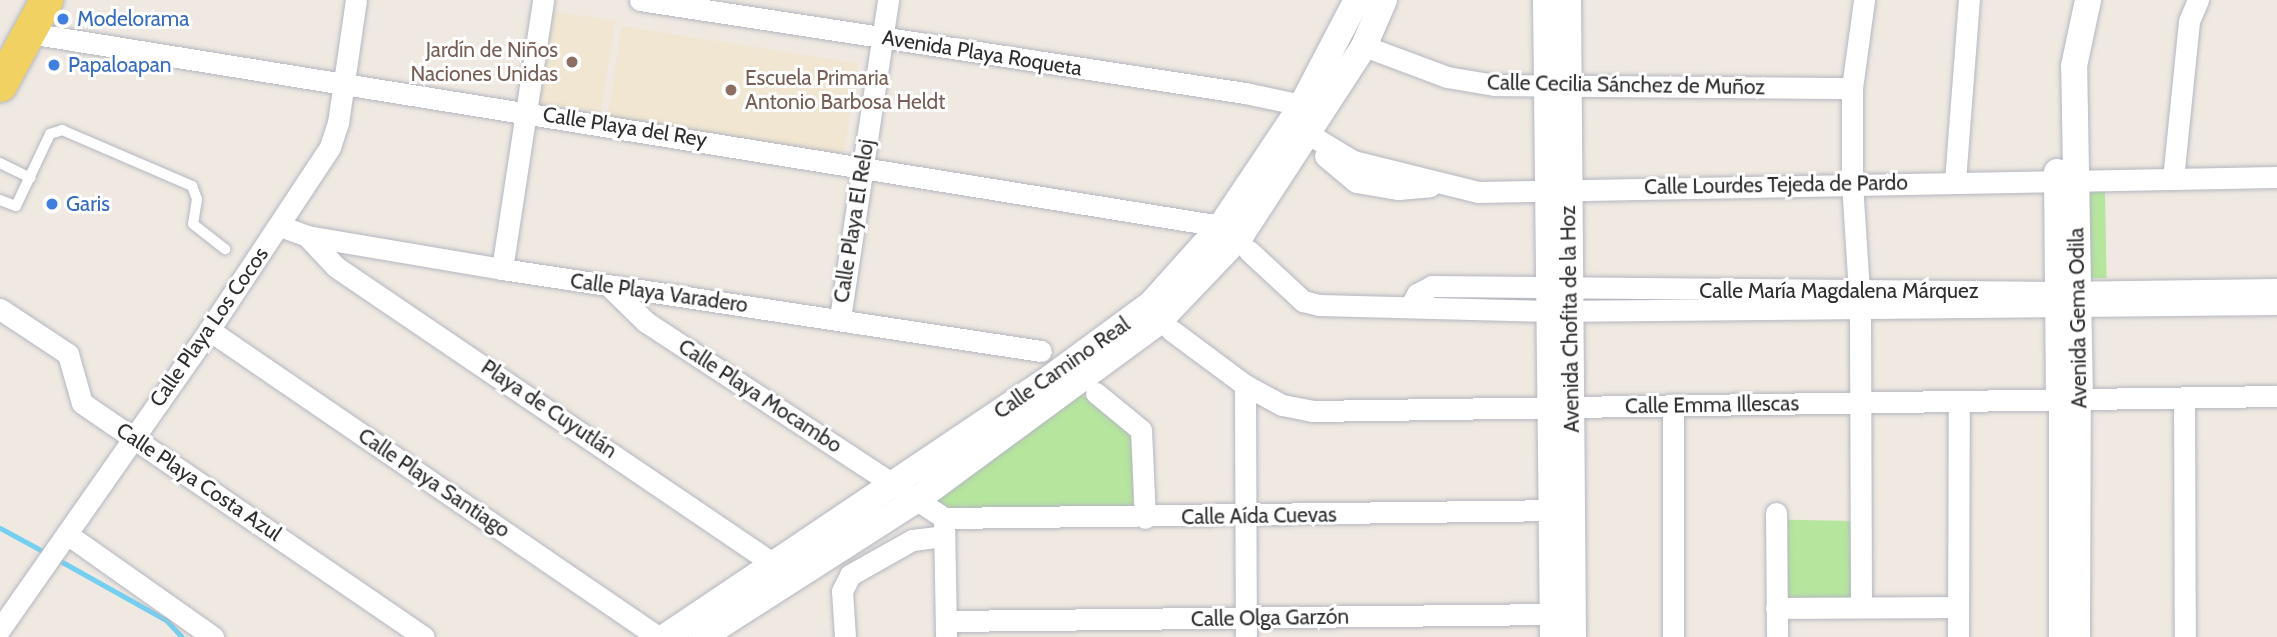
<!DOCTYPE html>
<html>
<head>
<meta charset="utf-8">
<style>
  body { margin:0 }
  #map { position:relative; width:2277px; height:637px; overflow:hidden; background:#efe9e1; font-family:Cabin,sans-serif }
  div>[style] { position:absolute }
  .education>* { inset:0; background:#f0e6d1; transform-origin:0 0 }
  .green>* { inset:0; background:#b6e59e; transform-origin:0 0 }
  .stream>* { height:5px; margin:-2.5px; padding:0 2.5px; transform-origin:2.5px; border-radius:2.5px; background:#75cff0 }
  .roads { filter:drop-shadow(0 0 2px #b4b7c1) drop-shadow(0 0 2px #b4b7c1) }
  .service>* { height:10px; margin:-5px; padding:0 5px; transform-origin:5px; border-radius:5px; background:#fff }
  .minor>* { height:21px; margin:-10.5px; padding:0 10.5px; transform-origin:10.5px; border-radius:10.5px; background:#fff }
  .tertiary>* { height:26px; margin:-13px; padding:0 13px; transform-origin:13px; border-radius:13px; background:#fff }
  .primary>* { height:33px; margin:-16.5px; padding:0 16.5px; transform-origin:16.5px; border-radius:16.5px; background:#f2d163 }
  .dots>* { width:19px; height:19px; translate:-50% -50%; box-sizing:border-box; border:4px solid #fff; border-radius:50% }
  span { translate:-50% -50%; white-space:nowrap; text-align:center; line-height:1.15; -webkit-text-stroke:6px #fff; paint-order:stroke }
  .shop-label { font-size:21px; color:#366cbe }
  .left { translate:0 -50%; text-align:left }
  .education-label { font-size:21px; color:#785e54 }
  .right { translate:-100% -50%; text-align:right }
  .street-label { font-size:21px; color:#2e2e2e }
</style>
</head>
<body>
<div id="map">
  <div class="education">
    <i style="left:546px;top:10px;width:70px;height:93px;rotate:9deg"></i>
    <i style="left:622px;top:26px;width:239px;height:93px;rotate:9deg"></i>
  </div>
  <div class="green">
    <i style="left:2105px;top:190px;width:88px;height:22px;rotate:89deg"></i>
    <i style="clip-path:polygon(1081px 394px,1133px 436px,1133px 509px,951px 512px,938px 501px)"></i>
    <i style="left:1854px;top:521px;width:82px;height:66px;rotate:91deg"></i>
  </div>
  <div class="stream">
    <i style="left:0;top:528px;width:52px;rotate:28.5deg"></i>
    <i style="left:55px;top:558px;width:127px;rotate:29.2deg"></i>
    <i style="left:166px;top:620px;width:23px;rotate:47deg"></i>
  </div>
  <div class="roads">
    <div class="service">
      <i style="left:0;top:163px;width:34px;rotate:26deg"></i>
      <i style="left:0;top:200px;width:17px;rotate:21deg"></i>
      <i style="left:16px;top:206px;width:80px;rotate:-64.7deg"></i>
      <i style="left:50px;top:134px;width:13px;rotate:-18deg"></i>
      <i style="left:62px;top:130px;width:142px;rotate:23.3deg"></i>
      <i style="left:192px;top:186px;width:14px;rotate:69deg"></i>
      <i style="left:197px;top:199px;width:25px;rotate:99deg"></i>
      <i style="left:193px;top:224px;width:41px;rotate:38deg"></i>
    </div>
    <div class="minor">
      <i style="left:640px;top:0;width:612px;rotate:8.74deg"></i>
      <i style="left:1245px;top:93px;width:58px;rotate:11.9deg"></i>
      <i style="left:1302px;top:105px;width:13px;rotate:32deg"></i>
      <i style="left:29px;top:33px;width:1208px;rotate:9.2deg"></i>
      <i style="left:1364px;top:46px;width:89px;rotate:20.5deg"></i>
      <i style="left:1447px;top:77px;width:49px;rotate:9.5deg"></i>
      <i style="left:1495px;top:85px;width:357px;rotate:0.5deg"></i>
      <i style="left:1294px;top:125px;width:69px;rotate:31.4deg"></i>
      <i style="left:1353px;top:161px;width:129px;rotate:13.9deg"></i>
      <i style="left:1478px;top:192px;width:799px;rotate:-1.08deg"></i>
      <i style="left:1325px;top:156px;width:40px;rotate:40deg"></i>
      <i style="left:1356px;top:182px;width:43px;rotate:9.5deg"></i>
      <i style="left:1398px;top:189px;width:32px;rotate:-5deg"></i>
      <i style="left:2173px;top:179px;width:159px;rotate:-84.2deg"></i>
      <i style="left:2189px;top:21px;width:23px;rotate:-67deg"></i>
      <i style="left:1955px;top:181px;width:182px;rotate:-85.6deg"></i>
      <i style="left:280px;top:226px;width:29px;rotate:20deg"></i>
      <i style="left:307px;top:236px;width:198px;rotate:9.6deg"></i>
      <i style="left:502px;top:269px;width:545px;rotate:8.65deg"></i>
      <i style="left:307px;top:236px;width:42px;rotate:46.9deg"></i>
      <i style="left:336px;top:267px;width:541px;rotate:34.16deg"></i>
      <i style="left:1249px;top:251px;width:74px;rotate:42.8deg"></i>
      <i style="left:1303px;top:301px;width:16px;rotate:14deg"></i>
      <i style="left:1319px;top:305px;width:230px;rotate:1.5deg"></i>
      <i style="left:1549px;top:311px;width:728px;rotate:-0.55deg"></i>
      <i style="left:502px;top:269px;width:272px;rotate:-81.3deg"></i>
      <i style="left:610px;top:287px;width:50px;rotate:44.2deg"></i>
      <i style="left:646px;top:322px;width:357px;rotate:33.3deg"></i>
      <i style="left:944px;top:518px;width:119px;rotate:89deg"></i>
      <i style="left:1411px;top:305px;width:13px;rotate:-61deg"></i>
      <i style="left:1417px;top:294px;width:17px;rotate:-28deg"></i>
      <i style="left:1432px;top:286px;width:625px;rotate:0.55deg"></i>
      <i style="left:2057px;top:292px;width:220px;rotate:-0.8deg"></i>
      <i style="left:0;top:309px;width:82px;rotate:33.5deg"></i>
      <i style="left:68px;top:354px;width:51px;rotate:74.1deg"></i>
      <i style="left:82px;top:403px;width:414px;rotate:34.4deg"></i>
      <i style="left:840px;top:318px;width:322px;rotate:-81.4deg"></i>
      <i style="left:209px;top:330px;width:544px;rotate:34.36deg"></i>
      <i style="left:1171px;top:330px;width:92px;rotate:36.6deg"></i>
      <i style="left:1245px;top:385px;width:42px;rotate:28.4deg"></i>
      <i style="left:1282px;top:405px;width:31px;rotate:11deg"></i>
      <i style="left:1312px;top:411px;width:965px;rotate:-0.89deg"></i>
      <i style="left:1245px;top:385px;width:252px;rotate:89.8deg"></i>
      <i style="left:1096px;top:393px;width:58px;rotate:39.4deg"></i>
      <i style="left:1141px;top:430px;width:88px;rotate:87.4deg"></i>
      <i style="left:2184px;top:399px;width:238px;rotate:89.8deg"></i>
      <i style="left:1776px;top:513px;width:124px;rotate:89.5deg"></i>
      <i style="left:944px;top:518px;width:621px;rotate:-0.74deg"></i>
      <i style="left:67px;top:534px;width:179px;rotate:35.2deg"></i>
      <i style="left:1861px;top:605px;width:298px;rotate:-90.2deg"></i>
      <i style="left:1860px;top:307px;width:125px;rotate:-93.7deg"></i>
      <i style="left:1852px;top:182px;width:94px;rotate:-90deg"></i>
      <i style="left:1852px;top:88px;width:89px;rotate:-82.2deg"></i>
      <i style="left:1776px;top:608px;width:181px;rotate:-0.3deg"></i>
      <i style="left:946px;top:621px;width:607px;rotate:-0.66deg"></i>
      <i style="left:0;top:629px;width:365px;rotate:-55deg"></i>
      <i style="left:209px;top:330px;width:219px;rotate:-56.5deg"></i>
      <i style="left:330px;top:147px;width:25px;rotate:-72deg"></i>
      <i style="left:338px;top:123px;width:124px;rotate:-81.7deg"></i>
      <i style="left:845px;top:637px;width:46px;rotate:-93.7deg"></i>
      <i style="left:842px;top:591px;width:18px;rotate:-63deg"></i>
      <i style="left:850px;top:575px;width:71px;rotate:-29.4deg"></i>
      <i style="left:912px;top:540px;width:32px;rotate:-7deg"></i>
      <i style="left:1673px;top:637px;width:230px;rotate:-90deg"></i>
      <i style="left:1958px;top:637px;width:234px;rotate:-89.8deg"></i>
      <i style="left:2059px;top:637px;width:236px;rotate:-90deg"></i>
      <i style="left:2079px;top:637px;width:236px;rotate:-89.8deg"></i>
    </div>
    <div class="tertiary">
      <i style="left:1546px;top:0;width:637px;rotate:89.37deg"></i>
      <i style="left:1568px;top:0;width:637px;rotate:89.55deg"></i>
      <i style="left:2057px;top:172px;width:229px;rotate:89.5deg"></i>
      <i style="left:2080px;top:401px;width:335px;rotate:-91deg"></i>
      <i style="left:2074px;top:66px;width:67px;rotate:-78deg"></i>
      <i style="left:665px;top:637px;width:468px;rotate:-33.9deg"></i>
      <i style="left:1053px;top:376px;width:122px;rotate:-36.3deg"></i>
      <i style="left:1151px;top:304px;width:105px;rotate:-48.1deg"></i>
      <i style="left:1221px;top:226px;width:146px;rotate:-56.2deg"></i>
      <i style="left:1302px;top:105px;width:119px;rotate:-62.4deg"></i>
      <i style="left:702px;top:637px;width:254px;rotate:-32.6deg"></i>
      <i style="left:916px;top:500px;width:299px;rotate:-36.3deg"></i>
      <i style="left:1157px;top:323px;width:122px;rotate:-46.3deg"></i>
      <i style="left:1241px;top:235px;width:225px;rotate:-56.9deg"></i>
      <i style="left:1364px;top:46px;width:50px;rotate:-66.5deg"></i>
    </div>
    <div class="primary">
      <i style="left:0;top:85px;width:97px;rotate:-61.6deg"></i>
    </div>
  </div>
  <div class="dots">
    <i style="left:63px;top:19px;background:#3f7fe0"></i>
    <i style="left:572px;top:62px;background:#8d6e63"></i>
    <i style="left:54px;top:65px;background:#3f7fe0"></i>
    <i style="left:731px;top:90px;background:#8d6e63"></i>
    <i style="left:52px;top:204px;background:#3f7fe0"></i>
  </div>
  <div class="shop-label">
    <span class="left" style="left:77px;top:19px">Modelorama</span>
    <span class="left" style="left:68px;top:65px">Papaloapan</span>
    <span class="left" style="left:66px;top:204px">Garis</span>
  </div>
  <div class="education-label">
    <span class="right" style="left:558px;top:62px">Jardín de Niños<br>Naciones Unidas</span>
    <span class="left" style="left:745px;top:90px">Escuela Primaria<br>Antonio Barbosa Heldt</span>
  </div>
  <div class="street-label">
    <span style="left:982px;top:53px;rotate:9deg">Avenida Playa Roqueta</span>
    <span style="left:1626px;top:85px;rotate:1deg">Calle Cecilia Sánchez de Muñoz</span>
    <span style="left:625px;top:127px;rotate:9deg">Calle Playa del Rey</span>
    <span style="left:1776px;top:185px;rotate:-1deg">Calle Lourdes Tejeda de Pardo</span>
    <span style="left:854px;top:221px;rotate:-81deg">Calle Playa El Reloj</span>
    <span style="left:1839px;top:291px">Calle María Magdalena Márquez</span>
    <span style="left:659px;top:293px;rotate:8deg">Calle Playa Varadero</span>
    <span style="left:2078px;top:318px;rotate:-91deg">Avenida Gema Odila</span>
    <span style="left:1570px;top:319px;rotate:-91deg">Avenida Chofita de la Hoz</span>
    <span style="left:209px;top:327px;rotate:-55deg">Calle Playa Los Cocos</span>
    <span style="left:1062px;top:368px;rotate:-35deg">Calle Camino Real</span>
    <span style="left:760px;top:396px;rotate:33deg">Calle Playa Mocambo</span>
    <span style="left:1712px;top:405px;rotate:-1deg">Calle Emma Illescas</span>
    <span style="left:549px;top:409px;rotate:34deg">Playa de Cuyutlán</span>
    <span style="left:199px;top:482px;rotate:34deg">Calle Playa Costa Azul</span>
    <span style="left:434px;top:483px;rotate:34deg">Calle Playa Santiago</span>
    <span style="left:1259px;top:516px;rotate:-1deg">Calle Aída Cuevas</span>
    <span style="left:1270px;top:618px;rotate:-1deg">Calle Olga Garzón</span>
  </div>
</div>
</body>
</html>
